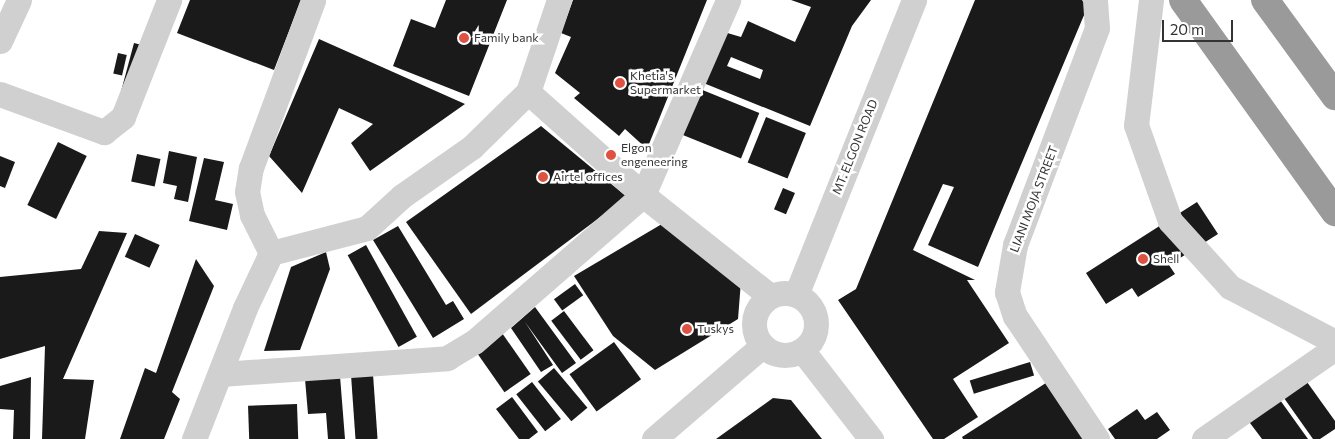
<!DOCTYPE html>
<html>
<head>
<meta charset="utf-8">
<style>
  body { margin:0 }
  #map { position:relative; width:1335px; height:439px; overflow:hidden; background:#fff; font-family:Commissioner,sans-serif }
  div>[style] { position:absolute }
  .building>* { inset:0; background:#1a1a1a; transform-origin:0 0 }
  .minor>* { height:25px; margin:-12.5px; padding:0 12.5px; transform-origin:12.5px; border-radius:12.5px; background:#d0d0d0 }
  .minor>.ring { margin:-12.5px; padding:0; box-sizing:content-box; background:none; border:25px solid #d0d0d0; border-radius:50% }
  .highway>* { height:28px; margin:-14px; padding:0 14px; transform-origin:14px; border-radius:14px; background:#9a9a9a }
  .dots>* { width:14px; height:14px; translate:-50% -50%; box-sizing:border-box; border:2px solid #fff; border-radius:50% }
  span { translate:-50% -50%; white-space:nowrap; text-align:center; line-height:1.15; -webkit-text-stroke:5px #fff; paint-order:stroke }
  .poi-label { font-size:12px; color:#333 }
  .left { translate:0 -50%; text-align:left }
  .street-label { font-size:12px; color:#333 }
  .scale { position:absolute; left:1162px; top:20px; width:71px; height:22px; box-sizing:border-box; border:2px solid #333; border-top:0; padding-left:6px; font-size:15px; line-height:18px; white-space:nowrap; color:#333; -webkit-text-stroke:4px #fff; paint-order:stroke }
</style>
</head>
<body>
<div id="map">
  <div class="building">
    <i style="clip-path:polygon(190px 0,301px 0,274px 70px,177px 33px)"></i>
    <i style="clip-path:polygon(446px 0,507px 0,469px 96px,393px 66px,411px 19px,435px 28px)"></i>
    <i style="clip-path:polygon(573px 0,707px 0,647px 149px,625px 129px,619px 136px,574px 98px,580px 93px,555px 73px,571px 37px,561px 33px)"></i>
    <i style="clip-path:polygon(evenodd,791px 0,871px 0,852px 26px,810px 126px,701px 82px,724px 32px,741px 37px,748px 21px,795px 42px,811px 7px,791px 0,731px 57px,763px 70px,760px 79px,727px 66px,731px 57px)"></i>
    <i style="clip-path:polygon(975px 0,1082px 0,1087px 8px,978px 267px,928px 245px,954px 187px,943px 184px,913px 250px,975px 280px,967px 280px,1009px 343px,953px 379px,978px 417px,944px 439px,933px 439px,838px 300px,856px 289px)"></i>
    <i style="clip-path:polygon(319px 39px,465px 104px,370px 171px,351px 143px,373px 124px,339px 108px,302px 193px,269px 156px)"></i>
    <i style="left:134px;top:43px;width:11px;height:57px;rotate:15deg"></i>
    <i style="left:118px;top:53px;width:9px;height:21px;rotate:13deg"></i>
    <i style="left:700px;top:89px;width:64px;height:49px;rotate:22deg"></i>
    <i style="left:766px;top:117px;width:43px;height:49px;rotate:22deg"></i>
    <i style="clip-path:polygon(541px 126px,627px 197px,471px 314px,406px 222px)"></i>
    <i style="left:58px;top:142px;width:32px;height:70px;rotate:26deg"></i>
    <i style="clip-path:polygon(169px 151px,197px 157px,188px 202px,174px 199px,177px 186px,163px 183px)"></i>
    <i style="left:137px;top:154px;width:24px;height:28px;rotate:12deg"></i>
    <i style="clip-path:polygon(0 156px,15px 162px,5px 188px,0 186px)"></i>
    <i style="clip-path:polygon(204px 158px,224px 162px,215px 200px,233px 204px,227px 230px,189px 221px)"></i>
    <i style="left:783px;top:188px;width:13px;height:23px;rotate:23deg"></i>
    <i style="clip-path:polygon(1197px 202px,1218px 234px,1169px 265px,1175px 274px,1138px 297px,1132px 288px,1106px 304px,1086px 273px)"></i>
    <i style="clip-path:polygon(672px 218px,741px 281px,738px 319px,655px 370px,613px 336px,574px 276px)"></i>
    <i style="clip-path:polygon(398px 226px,446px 305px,453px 301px,464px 319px,433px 338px,373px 240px)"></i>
    <i style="clip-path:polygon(99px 231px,127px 233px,63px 379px,94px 380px,85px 439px,42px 439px,45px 346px,0 359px,0 277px,81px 269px)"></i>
    <i style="left:135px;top:234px;width:27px;height:25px;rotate:24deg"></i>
    <i style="left:366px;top:245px;width:105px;height:21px;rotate:61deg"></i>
    <i style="clip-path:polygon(326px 252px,330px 269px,300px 350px,264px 351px,291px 267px)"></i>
    <i style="clip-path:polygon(196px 259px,214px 286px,172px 392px,180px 399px,164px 439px,120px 439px,145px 368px,156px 373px)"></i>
    <i style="left:575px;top:284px;width:14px;height:26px;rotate:54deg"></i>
    <i style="clip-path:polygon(535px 307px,576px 363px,562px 373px,525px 322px,553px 365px,541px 372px,511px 328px)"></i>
    <i style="left:564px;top:311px;width:49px;height:16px;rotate:53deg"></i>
    <i style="left:502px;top:333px;width:50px;height:32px;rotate:55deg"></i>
    <i style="left:614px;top:342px;width:46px;height:55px;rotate:54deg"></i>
    <i style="left:1030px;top:362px;width:14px;height:63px;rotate:73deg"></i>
    <i style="left:554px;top:368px;width:52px;height:21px;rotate:50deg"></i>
    <i style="left:373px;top:374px;width:65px;height:22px;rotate:86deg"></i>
    <i style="clip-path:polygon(1302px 375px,1335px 421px,1335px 429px,1320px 439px,1313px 439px,1279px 391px)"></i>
    <i style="clip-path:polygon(340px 376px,345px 439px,328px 439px,326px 413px,308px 414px,305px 379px)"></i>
    <i style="clip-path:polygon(31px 377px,30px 439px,13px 439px,14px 410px,0 409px,0 386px)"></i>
    <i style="clip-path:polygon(1049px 381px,1086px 439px,963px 439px,962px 437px)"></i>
    <i style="left:532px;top:382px;width:47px;height:20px;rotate:52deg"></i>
    <i style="clip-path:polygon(1275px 393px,1308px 439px,1262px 439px,1244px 415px)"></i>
    <i style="clip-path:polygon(512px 397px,538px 432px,529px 439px,519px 439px,496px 409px)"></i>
    <i style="clip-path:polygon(773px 398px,791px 400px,822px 439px,716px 439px)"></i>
    <i style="left:297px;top:404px;width:35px;height:49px;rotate:88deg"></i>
    <i style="clip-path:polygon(1137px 409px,1145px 420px,1157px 412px,1170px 430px,1157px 439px,1115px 439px,1108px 429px)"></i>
  </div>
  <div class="minor">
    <i style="left:1095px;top:0;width:28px;rotate:86deg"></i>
    <i style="left:1097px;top:28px;width:232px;rotate:110.7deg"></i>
    <i style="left:1015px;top:245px;width:48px;rotate:99.7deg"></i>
    <i style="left:1007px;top:292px;width:25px;rotate:72deg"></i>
    <i style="left:1015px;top:316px;width:148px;rotate:56.3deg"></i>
    <i style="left:1151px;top:0;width:126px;rotate:96.8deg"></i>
    <i style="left:1136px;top:125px;width:102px;rotate:70.5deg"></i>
    <i style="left:1170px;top:221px;width:89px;rotate:47.7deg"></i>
    <i style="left:1230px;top:287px;width:119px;rotate:27.6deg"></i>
    <i style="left:0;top:41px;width:45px;rotate:-65.1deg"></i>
    <i style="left:528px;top:92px;width:154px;rotate:41.8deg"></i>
    <i style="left:643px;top:195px;width:162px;rotate:38.5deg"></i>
    <i style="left:0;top:94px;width:111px;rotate:20.1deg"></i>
    <i style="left:104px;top:132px;width:24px;rotate:-38deg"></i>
    <i style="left:123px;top:117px;width:126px;rotate:-68.5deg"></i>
    <i style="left:271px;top:253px;width:99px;rotate:-14.6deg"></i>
    <i style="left:367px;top:228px;width:47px;rotate:-42.4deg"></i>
    <i style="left:402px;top:196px;width:85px;rotate:-35deg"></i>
    <i style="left:472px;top:147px;width:78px;rotate:-44.5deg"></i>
    <i style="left:528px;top:92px;width:97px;rotate:-71.4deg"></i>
    <i style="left:271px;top:253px;width:42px;rotate:-116.6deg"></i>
    <i style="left:252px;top:215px;width:24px;rotate:-102deg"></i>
    <i style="left:247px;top:192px;width:24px;rotate:-81deg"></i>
    <i style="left:251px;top:168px;width:179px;rotate:-69.7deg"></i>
    <i class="ring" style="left:754px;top:293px;width:37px;height:37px"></i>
    <i style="left:796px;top:295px;width:318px;rotate:-68.2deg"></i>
    <i style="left:802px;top:350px;width:113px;rotate:52.2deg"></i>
    <i style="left:221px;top:374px;width:227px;rotate:-4deg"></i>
    <i style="left:447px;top:358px;width:31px;rotate:-31deg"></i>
    <i style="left:474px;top:342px;width:224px;rotate:-41deg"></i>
    <i style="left:643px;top:195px;width:213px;rotate:-66.4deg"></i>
    <i style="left:194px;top:439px;width:141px;rotate:-68.7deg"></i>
    <i style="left:245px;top:308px;width:61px;rotate:-64.7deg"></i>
    <i style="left:654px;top:439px;width:143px;rotate:-40.7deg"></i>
    <i style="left:1204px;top:439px;width:160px;rotate:-34.8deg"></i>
  </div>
  <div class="highway">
    <i style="left:1183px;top:0;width:261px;rotate:54.4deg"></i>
    <i style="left:1265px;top:0;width:119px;rotate:53.9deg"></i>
  </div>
  <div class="dots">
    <i style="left:464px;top:38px;background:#dd5242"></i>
    <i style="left:620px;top:83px;background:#dd5242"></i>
    <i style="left:611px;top:155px;background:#dd5242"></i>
    <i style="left:543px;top:177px;background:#dd5242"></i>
    <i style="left:1143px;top:259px;background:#dd5242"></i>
    <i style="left:687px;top:329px;background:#dd5242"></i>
  </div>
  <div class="poi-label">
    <span class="left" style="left:474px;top:38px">Family bank</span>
    <span class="left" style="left:630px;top:83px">Khetia's<br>Supermarket</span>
    <span class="left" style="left:621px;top:155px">Elgon<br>engeneering</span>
    <span class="left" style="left:553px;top:177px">Airtel offices</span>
    <span class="left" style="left:1153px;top:259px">Shell</span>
    <span class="left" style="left:697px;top:329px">Tuskys</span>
  </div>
  <div class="street-label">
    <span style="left:855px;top:147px;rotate:-68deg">MT. ELGON ROAD</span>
    <span style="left:1034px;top:199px;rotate:-69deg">LIANI MOJA STREET</span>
  </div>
  <div class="scale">20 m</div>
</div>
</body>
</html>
